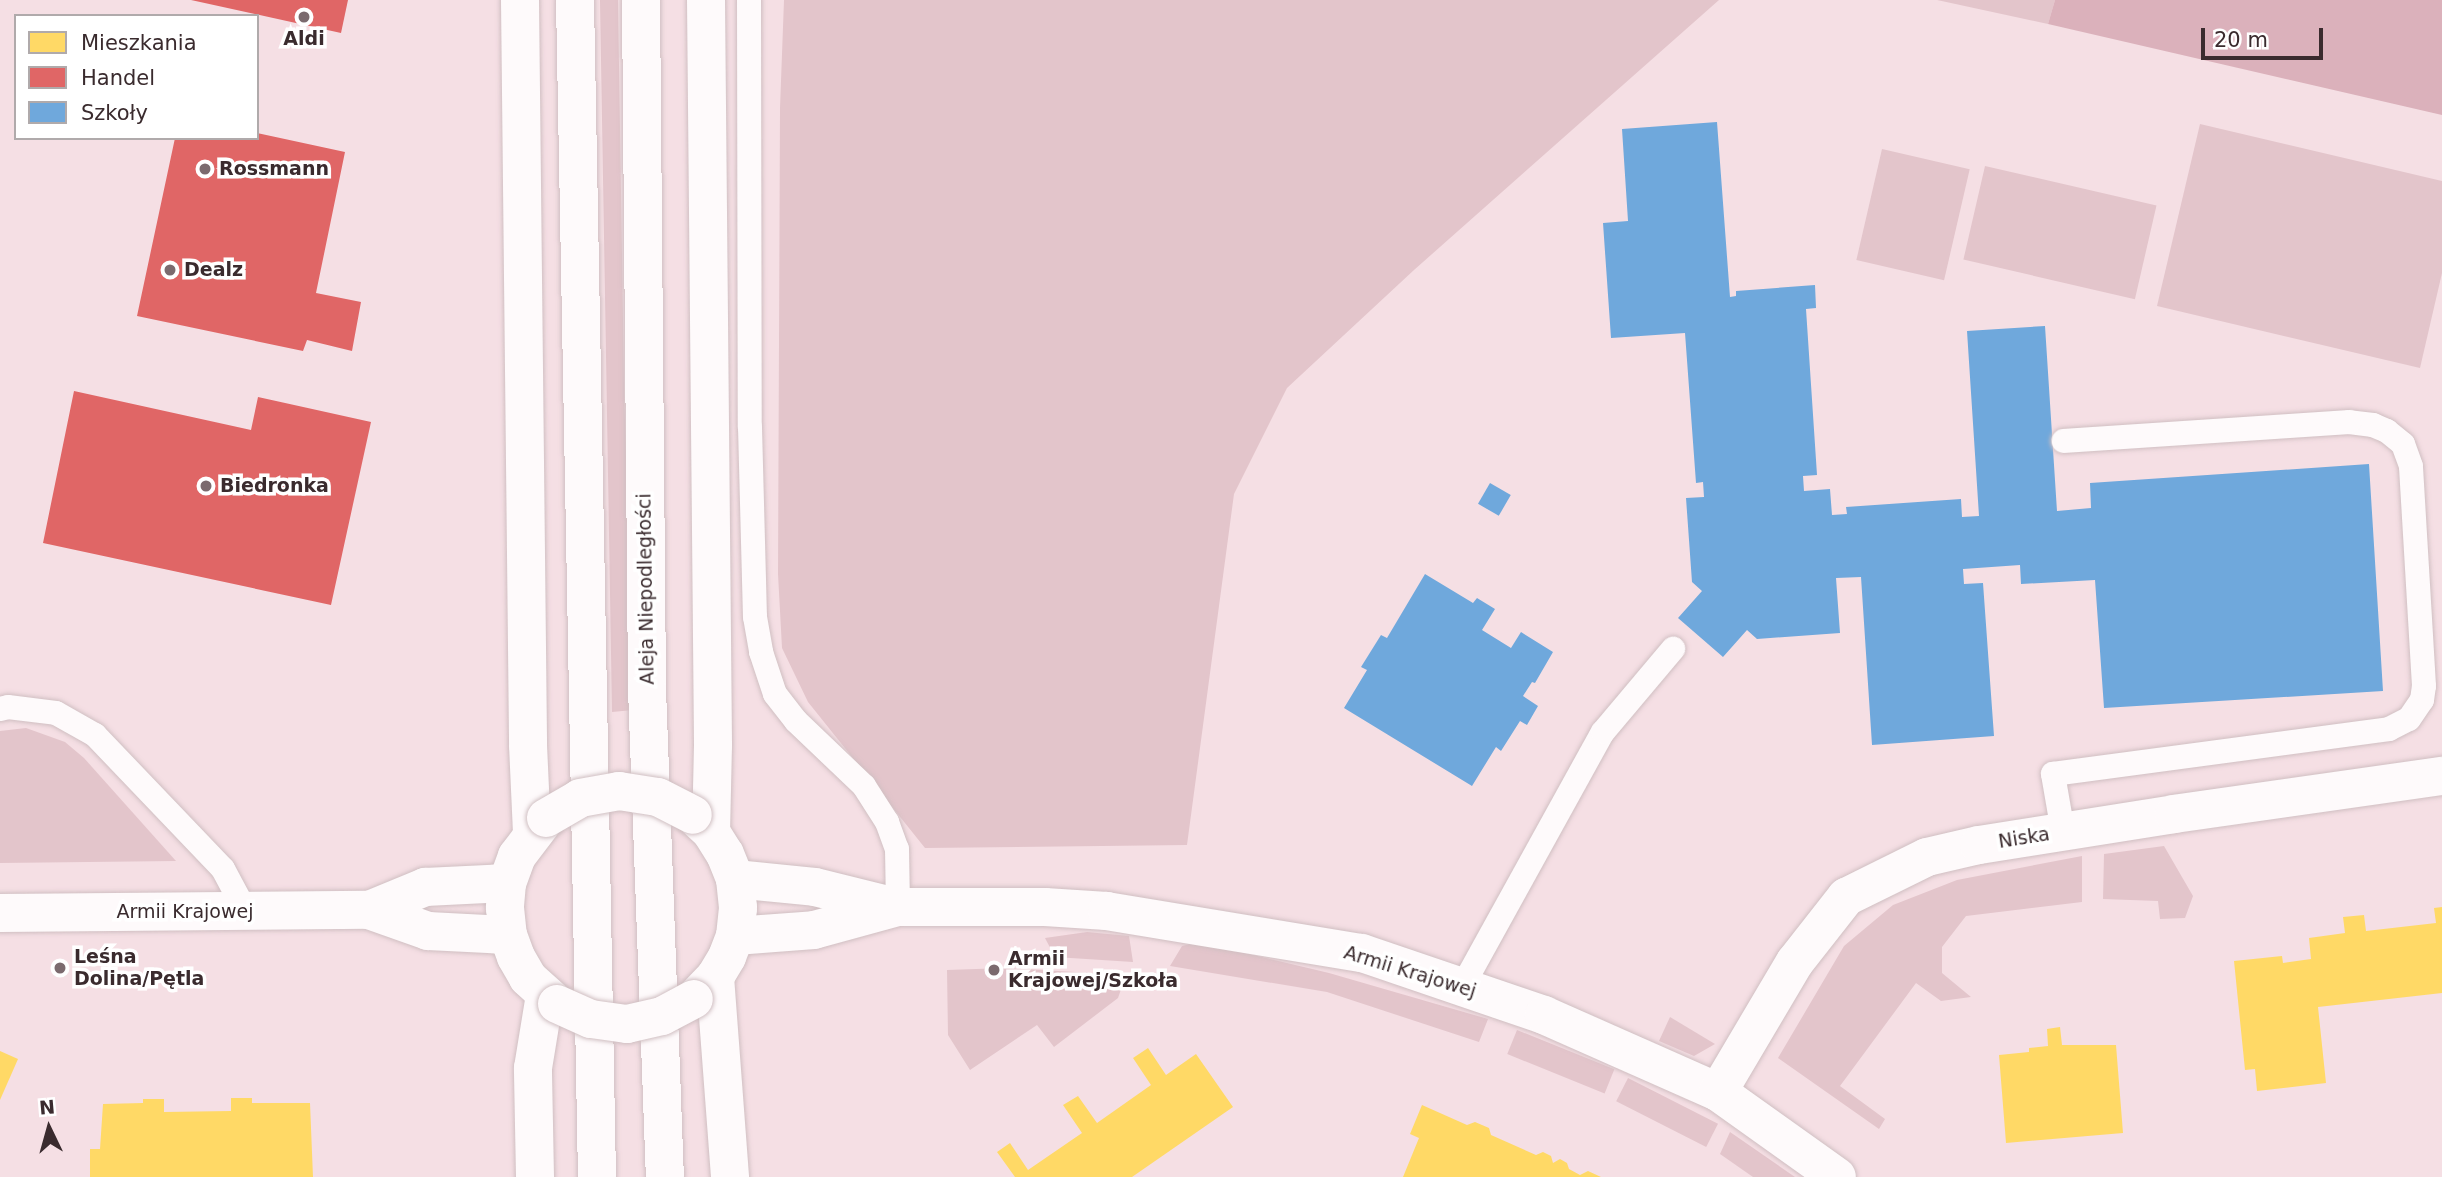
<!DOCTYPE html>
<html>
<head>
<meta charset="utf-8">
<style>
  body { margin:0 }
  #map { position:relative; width:2442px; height:1177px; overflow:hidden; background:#f5dfe4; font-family:"DejaVu Sans",sans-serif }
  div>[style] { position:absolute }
  .green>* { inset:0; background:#e3c5cb; transform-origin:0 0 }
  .forest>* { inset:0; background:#dbb1bb }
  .homes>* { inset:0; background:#ffd966 }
  .shops>* { inset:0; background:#e06666 }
  .schools>* { inset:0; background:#6fa8dc; transform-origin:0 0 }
  .roads { filter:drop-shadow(0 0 2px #d0bfc2) drop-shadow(0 0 2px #d0bfc2) }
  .lane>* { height:24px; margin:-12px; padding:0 12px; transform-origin:12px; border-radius:12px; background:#fefafb }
  .street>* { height:38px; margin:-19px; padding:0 19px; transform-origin:19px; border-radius:19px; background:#fefafb }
  .primary>* { height:38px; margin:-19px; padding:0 19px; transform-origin:19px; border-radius:19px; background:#fefafb }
  .bridges { filter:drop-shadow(0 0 2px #d0bfc2) drop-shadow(0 0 2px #d0bfc2) }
  .street-bridge>* { height:38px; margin:-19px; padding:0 19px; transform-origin:19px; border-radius:19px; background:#fefafb }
  .dots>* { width:19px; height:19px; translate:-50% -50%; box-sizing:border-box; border:4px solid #fff; border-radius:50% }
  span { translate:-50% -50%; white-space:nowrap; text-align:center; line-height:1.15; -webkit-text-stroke:7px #fff; paint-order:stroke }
  .poi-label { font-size:19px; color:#3a2b2e; font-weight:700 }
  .left { translate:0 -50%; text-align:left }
  .street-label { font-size:19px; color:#3a2b2e }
  .legend { position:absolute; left:14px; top:14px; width:245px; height:126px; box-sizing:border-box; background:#fff; border:2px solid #b0aaab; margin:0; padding:9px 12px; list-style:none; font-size:21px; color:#3a2b2e }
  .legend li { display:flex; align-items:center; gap:14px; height:35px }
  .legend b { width:35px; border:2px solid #b0aaab }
  .north { position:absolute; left:14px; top:1093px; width:70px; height:70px; -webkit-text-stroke:5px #fff; paint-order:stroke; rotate:355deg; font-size:19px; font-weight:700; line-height:28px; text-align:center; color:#3a2b2e }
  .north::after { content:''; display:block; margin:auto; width:24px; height:32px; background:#3a2b2e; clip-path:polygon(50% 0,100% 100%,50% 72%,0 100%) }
  .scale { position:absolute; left:2201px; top:28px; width:122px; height:32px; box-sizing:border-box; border:4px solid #3a2b2e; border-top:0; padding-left:9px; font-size:21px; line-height:24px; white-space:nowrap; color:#3a2b2e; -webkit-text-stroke:5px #fff; paint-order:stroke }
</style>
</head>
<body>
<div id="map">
  <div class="green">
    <i style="clip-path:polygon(600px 0,618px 0,624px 384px,633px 710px,612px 712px)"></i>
    <i style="clip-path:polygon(784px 0,1719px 0,1414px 270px,1287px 388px,1234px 494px,1187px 845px,925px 848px,808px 702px,782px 648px,778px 574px,780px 108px)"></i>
    <i style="clip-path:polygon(1937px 0,2055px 0,2048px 24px)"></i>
    <i style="clip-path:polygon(2200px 124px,2442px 181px,2442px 273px,2420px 368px,2157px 306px)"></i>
    <i style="left:1882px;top:149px;width:90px;height:114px;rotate:13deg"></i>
    <i style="left:1985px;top:166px;width:176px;height:96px;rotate:13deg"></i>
    <i style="clip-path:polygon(26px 728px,65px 742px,84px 758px,176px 861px,0 863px,0 731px)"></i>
    <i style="clip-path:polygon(2164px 846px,2193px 896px,2185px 918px,2160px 919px,2158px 901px,2103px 899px,2104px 854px)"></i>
    <i style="clip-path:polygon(2082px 856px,2082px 902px,1966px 916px,1942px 947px,1942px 973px,1971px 997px,1941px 1001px,1916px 983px,1840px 1086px,1885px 1119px,1879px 1129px,1778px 1058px,1844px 946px,1893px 905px,1957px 880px)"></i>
    <i style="clip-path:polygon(1087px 932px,1129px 936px,1133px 962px,1055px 957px,1045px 938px)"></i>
    <i style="clip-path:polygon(1199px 942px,1329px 973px,1488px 1019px,1479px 1042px,1327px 992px,1170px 966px,1182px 946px)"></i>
    <i style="clip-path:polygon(1006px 968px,1126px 975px,1118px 998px,1054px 1047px,1037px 1025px,970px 1070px,948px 1035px,947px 970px)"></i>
    <i style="clip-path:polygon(1670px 1017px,1715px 1044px,1694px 1056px,1659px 1041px)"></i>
    <i style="left:1517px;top:1030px;width:105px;height:26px;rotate:22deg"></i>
    <i style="left:1628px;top:1078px;width:101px;height:26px;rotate:27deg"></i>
    <i style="clip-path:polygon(1730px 1132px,1795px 1177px,1753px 1177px,1720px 1154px)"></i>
  </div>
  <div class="forest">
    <i style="clip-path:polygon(2055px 0,2442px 0,2442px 115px,2048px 24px)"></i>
  </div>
  <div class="homes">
    <i style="clip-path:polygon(2442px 907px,2442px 993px,2318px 1007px,2326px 1083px,2257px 1091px,2255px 1069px,2245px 1070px,2234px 961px,2282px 956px,2283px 963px,2311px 959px,2309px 938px,2345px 933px,2343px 917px,2364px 915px,2366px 931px,2436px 923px,2434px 908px)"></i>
    <i style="clip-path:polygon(2060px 1027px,2062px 1045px,2116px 1045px,2123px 1133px,2006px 1143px,1999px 1055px,2029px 1052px,2029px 1048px,2048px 1046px,2047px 1029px)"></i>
    <i style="clip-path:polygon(1148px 1048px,1166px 1075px,1196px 1054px,1233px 1107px,1132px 1177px,1015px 1177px,997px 1152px,1010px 1143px,1028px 1170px,1082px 1133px,1063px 1105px,1078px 1096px,1097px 1123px,1151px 1085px,1133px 1058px)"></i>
    <i style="clip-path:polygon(0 1051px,18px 1059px,0 1100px)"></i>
    <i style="clip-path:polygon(231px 1098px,252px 1098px,252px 1103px,310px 1103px,313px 1177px,90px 1177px,90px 1149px,100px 1149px,103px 1104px,143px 1103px,143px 1099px,164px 1099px,164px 1112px,231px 1111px)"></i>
    <i style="clip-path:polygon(1422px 1105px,1467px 1125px,1475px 1122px,1489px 1128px,1491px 1135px,1536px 1155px,1543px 1152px,1551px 1156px,1553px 1163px,1560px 1159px,1567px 1163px,1569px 1169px,1580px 1175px,1588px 1171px,1601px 1177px,1403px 1177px,1419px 1138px,1410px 1134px)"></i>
  </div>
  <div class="shops">
    <i style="clip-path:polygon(191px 0,348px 0,341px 33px)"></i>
    <i style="clip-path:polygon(257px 133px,345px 152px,316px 293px,361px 302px,352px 351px,307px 340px,303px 351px,137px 316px,175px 138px,257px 138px)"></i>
    <i style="clip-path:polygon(74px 391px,251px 430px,258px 397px,371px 422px,331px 605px,43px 543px)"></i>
  </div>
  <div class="schools">
    <i style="clip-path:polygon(1717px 122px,1730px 297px,1736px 296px,1736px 291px,1815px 285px,1816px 308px,1806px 309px,1817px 475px,1803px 476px,1804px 491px,1830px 489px,1832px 515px,1847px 514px,1846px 507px,1961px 499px,1962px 517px,1979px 516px,1967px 331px,2045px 326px,2057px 511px,2091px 508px,2090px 483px,2369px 464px,2383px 691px,2104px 708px,2095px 580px,2021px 584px,2020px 565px,1963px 569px,1964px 584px,1983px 583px,1994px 736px,1872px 745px,1861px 577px,1836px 578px,1840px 633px,1757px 639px,1747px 630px,1723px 657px,1678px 618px,1702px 591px,1692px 582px,1686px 498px,1704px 497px,1703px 482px,1696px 483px,1685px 333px,1611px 338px,1603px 223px,1628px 221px,1622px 129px)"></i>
    <i style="left:1490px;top:483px;width:24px;height:24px;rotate:30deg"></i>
    <i style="clip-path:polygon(1425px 574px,1473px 603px,1477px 598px,1495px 609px,1482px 630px,1511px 648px,1521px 632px,1553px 652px,1535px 683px,1532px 682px,1523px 696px,1538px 706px,1527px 725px,1520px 721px,1501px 751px,1496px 747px,1472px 786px,1344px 708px,1367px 670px,1361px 667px,1381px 635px,1387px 638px)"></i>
  </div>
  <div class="roads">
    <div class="lane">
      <i style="left:749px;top:0;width:427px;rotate:89.9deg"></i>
      <i style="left:750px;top:427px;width:190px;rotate:88.5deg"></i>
      <i style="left:755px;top:617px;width:36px;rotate:80deg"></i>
      <i style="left:761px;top:652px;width:44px;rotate:71.6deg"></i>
      <i style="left:775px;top:694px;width:34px;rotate:52deg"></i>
      <i style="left:796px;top:721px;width:94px;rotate:43.7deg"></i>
      <i style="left:864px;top:786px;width:43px;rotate:57.4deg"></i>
      <i style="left:887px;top:822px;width:29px;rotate:70deg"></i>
      <i style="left:897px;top:849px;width:58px;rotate:89deg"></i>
      <i style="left:0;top:709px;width:8px;rotate:-14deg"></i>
      <i style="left:8px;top:707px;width:48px;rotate:7.1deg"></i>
      <i style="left:56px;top:713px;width:45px;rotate:29.4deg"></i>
      <i style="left:95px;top:735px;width:185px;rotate:46.3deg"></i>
      <i style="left:223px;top:869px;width:49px;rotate:61.9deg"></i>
      <i style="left:2063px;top:832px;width:59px;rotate:-99.8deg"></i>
      <i style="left:2053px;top:774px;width:339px;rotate:-7.6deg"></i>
      <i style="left:2389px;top:729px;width:22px;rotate:-27deg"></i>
      <i style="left:2409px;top:719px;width:23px;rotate:-56deg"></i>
      <i style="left:2422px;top:700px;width:14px;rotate:-82deg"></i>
      <i style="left:2424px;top:686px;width:220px;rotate:-93.4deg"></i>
      <i style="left:2411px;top:466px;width:23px;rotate:-110deg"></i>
      <i style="left:2403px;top:444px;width:21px;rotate:-141deg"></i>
      <i style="left:2387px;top:431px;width:15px;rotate:-157deg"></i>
      <i style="left:2373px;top:425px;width:24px;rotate:-173deg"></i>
      <i style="left:2349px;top:422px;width:286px;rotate:176.2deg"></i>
      <i style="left:1462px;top:987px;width:291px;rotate:-61.1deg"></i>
      <i style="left:1603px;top:732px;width:109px;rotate:-49.9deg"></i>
    </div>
    <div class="street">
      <i style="left:693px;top:815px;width:25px;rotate:43deg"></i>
      <i style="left:711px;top:832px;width:26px;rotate:58deg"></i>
      <i style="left:725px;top:854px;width:27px;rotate:68deg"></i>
      <i style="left:735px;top:879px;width:29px;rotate:84deg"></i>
      <i style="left:738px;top:908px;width:28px;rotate:96deg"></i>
      <i style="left:735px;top:936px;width:22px;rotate:111deg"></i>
      <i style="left:727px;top:957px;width:23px;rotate:121deg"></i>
      <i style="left:715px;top:977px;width:30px;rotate:134deg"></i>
      <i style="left:546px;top:818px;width:48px;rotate:127.3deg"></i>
      <i style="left:517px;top:856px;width:29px;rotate:110deg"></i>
      <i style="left:507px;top:883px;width:25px;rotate:95deg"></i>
      <i style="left:505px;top:908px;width:27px;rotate:84deg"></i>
      <i style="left:508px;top:935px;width:23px;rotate:70deg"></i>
      <i style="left:516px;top:957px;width:24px;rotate:60deg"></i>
      <i style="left:528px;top:978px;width:39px;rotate:42deg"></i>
      <i style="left:735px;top:879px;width:80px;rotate:5.7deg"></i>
      <i style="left:815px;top:887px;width:83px;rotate:13.9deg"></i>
      <i style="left:369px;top:910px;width:61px;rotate:-22.3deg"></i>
      <i style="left:425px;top:887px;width:82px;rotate:-2.8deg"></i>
      <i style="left:0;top:913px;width:369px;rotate:-0.5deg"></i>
      <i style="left:369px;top:910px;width:63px;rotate:19.6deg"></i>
      <i style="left:428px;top:931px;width:80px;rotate:2.9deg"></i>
      <i style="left:735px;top:936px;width:79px;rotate:-4.3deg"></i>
      <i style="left:814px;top:930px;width:87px;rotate:-15.3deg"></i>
      <i style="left:898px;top:907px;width:147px"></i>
      <i style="left:1045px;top:907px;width:62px;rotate:3.7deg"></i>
      <i style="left:1107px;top:911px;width:258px;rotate:9.4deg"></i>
      <i style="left:1362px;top:953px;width:192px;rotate:18.8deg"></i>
      <i style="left:1544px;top:1015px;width:190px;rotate:23.9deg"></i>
      <i style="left:1718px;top:1092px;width:146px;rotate:35.5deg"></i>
      <i style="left:715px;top:977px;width:201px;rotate:85.7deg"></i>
      <i style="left:1718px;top:1092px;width:151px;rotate:-59.4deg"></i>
      <i style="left:1795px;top:962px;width:83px;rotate:-51.9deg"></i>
      <i style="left:1846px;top:897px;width:90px;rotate:-26.3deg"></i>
      <i style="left:1927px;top:857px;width:53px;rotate:-13deg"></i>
      <i style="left:1979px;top:845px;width:197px;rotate:-9deg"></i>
      <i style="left:2174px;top:814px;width:271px;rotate:-8.1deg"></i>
      <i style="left:535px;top:1177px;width:109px;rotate:-91.1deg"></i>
      <i style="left:533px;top:1068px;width:74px;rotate:-80.7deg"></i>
    </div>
    <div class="primary">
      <i style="left:520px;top:0;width:745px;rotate:89.38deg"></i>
      <i style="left:528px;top:745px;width:87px;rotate:87.4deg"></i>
      <i style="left:575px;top:0;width:1177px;rotate:88.93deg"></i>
      <i style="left:641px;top:0;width:689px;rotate:89.5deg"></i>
      <i style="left:647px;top:689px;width:488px;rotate:87.9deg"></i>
      <i style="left:706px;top:0;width:745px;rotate:89.46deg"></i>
      <i style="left:713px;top:745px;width:87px;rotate:91.3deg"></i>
    </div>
  </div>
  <div class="bridges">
    <div class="street-bridge">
      <i style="left:546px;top:818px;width:39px;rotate:-30deg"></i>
      <i style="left:580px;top:798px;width:40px;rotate:-10deg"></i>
      <i style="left:619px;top:791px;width:39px;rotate:9deg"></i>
      <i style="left:658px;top:797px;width:39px;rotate:27deg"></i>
      <i style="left:557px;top:1004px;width:37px;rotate:24deg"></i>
      <i style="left:591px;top:1019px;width:36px;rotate:8deg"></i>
      <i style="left:627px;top:1024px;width:36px;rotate:-13deg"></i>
      <i style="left:662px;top:1016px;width:36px;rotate:-28deg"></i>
    </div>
  </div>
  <div class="dots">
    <i style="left:304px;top:17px;background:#7b6a6e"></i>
    <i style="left:205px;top:169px;background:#7b6a6e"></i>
    <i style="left:170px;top:270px;background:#7b6a6e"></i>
    <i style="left:206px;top:486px;background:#7b6a6e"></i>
    <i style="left:60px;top:968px;background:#7b6a6e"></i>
    <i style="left:994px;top:970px;background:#7b6a6e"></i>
  </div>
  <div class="poi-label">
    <span style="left:304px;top:39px">Aldi</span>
    <span class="left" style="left:219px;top:169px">Rossmann</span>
    <span class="left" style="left:184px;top:270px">Dealz</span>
    <span class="left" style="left:220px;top:486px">Biedronka</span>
    <span class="left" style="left:74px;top:968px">Leśna<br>Dolina/Pętla</span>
    <span class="left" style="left:1008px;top:970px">Armii<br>Krajowej/Szkoła</span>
  </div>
  <div class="street-label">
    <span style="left:646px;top:589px;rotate:-91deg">Aleja Niepodległości</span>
    <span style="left:2024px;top:838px;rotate:-9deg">Niska</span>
    <span style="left:185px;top:912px">Armii Krajowej</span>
    <span style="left:1410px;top:972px;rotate:17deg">Armii Krajowej</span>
  </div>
  <ul class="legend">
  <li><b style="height:19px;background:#ffd966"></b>Mieszkania</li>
  <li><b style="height:19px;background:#e06666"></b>Handel</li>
  <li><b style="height:19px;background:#6fa8dc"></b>Szkoły</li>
  </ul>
  <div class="north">N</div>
  <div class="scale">20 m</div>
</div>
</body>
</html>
